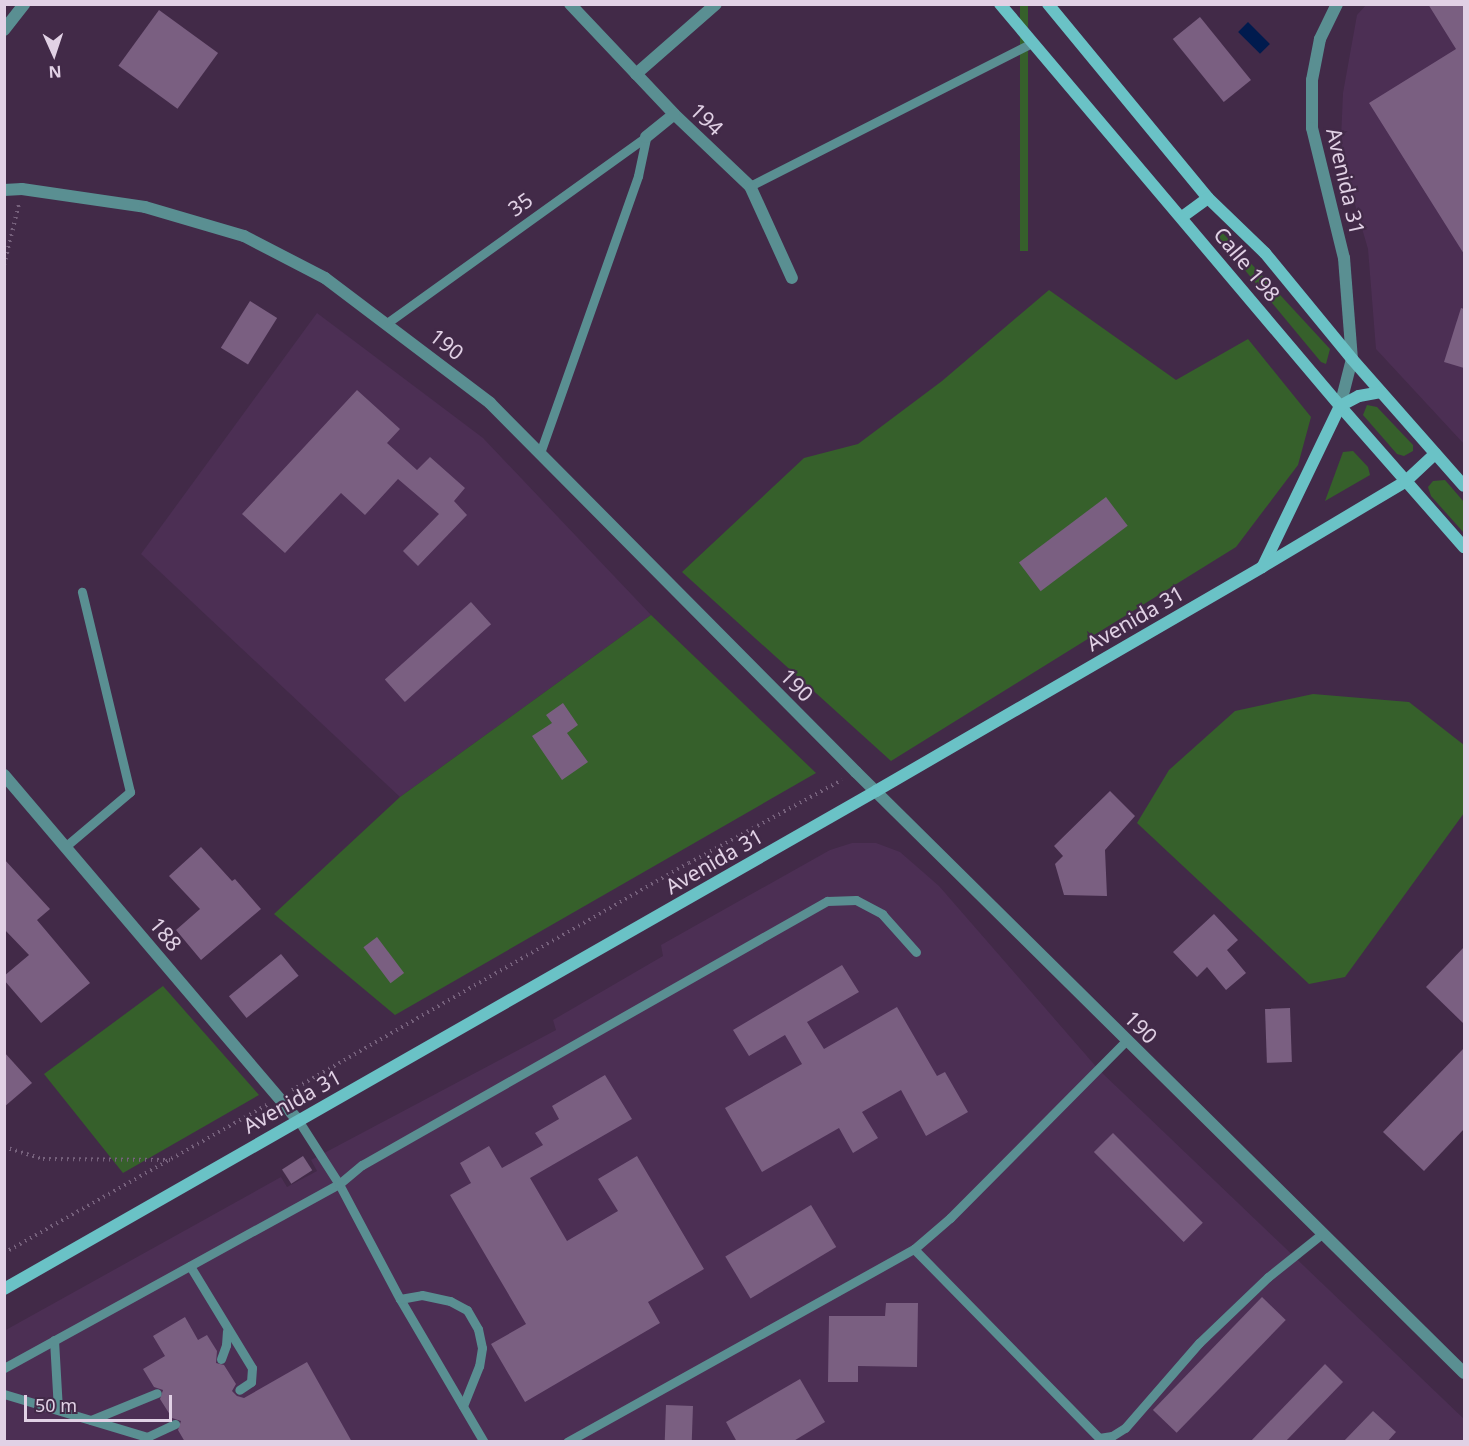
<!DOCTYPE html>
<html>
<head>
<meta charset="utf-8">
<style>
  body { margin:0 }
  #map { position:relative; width:1469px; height:1446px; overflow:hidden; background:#422a48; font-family:"Noto Sans",sans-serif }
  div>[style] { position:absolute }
  .built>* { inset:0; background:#4c2f54 }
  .green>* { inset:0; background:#36602b; transform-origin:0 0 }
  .water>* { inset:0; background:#001b4e; transform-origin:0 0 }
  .building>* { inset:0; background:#7a5f81; transform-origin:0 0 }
  .path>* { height:4px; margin-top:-2px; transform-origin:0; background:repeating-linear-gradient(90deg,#76617c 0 1.5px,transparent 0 6px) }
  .service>* { height:9px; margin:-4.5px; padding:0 4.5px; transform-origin:4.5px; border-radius:4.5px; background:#5a8f92 }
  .minor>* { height:12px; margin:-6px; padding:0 6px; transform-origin:6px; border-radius:6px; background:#5a8f92 }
  .tertiary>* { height:12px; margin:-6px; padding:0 6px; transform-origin:6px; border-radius:6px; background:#5a8f92 }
  .secondary>* { height:12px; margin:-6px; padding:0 6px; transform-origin:6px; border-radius:6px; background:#6ac2c6 }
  span { translate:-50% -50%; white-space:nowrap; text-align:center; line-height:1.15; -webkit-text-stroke:4.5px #422a48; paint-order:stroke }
  .street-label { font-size:21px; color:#e1d1e5 }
  .frame { position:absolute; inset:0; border:6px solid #e1d1e5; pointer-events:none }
  .north { position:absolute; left:24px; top:24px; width:60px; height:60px; -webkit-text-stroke:4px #422a48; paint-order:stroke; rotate:177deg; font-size:16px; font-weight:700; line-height:24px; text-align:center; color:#e1d1e5 }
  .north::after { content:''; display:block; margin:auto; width:21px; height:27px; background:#e1d1e5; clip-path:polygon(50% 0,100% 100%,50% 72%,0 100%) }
  .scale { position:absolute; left:24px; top:1395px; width:148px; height:27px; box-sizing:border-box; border:3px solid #e1d1e5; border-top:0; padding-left:8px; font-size:18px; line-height:21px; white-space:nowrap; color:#e1d1e5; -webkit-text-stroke:4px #422a48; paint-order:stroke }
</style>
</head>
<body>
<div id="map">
  <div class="built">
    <i style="clip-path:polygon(1366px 5px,1464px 5px,1464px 444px,1376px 349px,1368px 249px,1347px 177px,1341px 139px,1343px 93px,1357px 15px)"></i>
    <i style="clip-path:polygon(317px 313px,483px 438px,651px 615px,400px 797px,141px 554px)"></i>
    <i style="clip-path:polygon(852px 843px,876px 843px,900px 852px,939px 886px,1099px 1070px,1464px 1419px,1464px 1441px,5px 1441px,4px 1331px,281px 1177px,287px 1187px,317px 1171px,311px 1160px,556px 1030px,553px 1020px,663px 956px,661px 945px,830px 850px)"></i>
  </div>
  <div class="green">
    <i style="left:1020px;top:5px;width:8px;height:246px"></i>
    <i style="clip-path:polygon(1221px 231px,1330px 349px,1326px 364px,1321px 362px,1215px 234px)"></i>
    <i style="clip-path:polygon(1049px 290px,1176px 380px,1248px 339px,1311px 417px,1298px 465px,1236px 547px,891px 761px,682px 572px,804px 458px,858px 444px,942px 381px)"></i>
    <i style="clip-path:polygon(1367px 405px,1377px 407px,1413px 445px,1413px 451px,1404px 456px,1397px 454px,1363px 415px)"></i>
    <i style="clip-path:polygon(1353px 451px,1368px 467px,1370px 475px,1325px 501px,1343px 452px)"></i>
    <i style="clip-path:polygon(1445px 480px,1464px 502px,1464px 533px,1431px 496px,1428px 487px,1433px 481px)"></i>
    <i style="clip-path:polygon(651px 615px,816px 773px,395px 1015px,274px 914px,400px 797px)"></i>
    <i style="clip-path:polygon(1313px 694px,1409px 702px,1464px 745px,1464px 813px,1345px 977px,1309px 984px,1137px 823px,1169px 770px,1235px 711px)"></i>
    <i style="clip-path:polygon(163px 986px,259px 1095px,123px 1173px,44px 1074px)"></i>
  </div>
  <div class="water">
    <i style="left:1248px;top:22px;width:31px;height:14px;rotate:45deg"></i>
  </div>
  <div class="building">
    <i style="clip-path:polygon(1428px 4px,1464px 4px,1464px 254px,1369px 103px,1456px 49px)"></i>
    <i style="left:159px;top:10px;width:73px;height:69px;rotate:36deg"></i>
    <i style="left:1200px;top:17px;width:81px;height:35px;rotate:51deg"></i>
    <i style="left:250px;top:301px;width:32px;height:55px;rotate:32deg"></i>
    <i style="clip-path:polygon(1461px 308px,1464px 309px,1464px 368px,1444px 362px)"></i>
    <i style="clip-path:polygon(357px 390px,400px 429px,387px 443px,417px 470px,430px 457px,465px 488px,454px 501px,467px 515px,418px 566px,403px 551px,439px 514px,398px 479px,365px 515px,341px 493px,285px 553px,242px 514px)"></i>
    <i style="left:1106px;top:497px;width:36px;height:109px;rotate:53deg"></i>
    <i style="left:471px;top:602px;width:30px;height:116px;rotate:48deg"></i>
    <i style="clip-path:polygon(563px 703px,578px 725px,567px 733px,588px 762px,562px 780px,532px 736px,552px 723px,546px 715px)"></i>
    <i style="clip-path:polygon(1110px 791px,1135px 816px,1105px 850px,1107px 896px,1064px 895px,1055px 864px,1063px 856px,1054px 846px)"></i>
    <i style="clip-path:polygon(201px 847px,232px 881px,235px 879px,261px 909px,201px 960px,176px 930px,200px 909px,169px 876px)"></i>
    <i style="clip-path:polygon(4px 859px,50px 909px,37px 920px,90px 983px,41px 1023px,4px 980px,4px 976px,29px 955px,4px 929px)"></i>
    <i style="clip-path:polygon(1214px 914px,1238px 940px,1227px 950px,1246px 973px,1226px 990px,1207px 967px,1197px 977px,1173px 952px)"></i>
    <i style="left:377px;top:937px;width:45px;height:17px;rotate:53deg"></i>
    <i style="clip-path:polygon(1464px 947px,1464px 1024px,1426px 987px)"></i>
    <i style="left:281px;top:954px;width:28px;height:67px;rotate:51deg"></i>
    <i style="clip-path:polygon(842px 965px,859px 992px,807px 1022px,824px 1049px,897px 1007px,937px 1076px,945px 1072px,968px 1112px,926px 1136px,901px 1090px,862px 1112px,878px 1138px,853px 1153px,839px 1128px,762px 1172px,725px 1108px,802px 1064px,785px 1035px,749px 1056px,733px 1030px)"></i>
    <i style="left:1290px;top:1008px;width:54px;height:25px;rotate:88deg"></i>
    <i style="clip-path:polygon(1464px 1048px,1464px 1129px,1424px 1171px,1383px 1132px)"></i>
    <i style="clip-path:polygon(4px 1052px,32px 1083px,4px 1107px)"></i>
    <i style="clip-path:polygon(605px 1075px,632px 1119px,530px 1178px,567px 1241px,618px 1211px,598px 1179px,637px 1156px,704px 1269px,648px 1302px,660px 1323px,525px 1402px,491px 1344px,526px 1324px,450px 1195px,471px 1183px,460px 1163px,489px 1146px,502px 1168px,543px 1145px,535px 1133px,559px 1119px,552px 1106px)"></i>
    <i style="left:1113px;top:1133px;width:127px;height:27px;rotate:45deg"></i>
    <i style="left:303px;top:1156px;width:17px;height:25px;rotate:57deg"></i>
    <i style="left:811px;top:1205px;width:49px;height:100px;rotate:59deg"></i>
    <i style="left:1262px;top:1297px;width:33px;height:157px;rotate:44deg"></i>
    <i style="clip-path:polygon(886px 1303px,918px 1303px,917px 1367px,858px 1366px,858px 1382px,828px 1382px,829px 1316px,885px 1316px)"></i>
    <i style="clip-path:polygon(185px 1317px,198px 1340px,207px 1335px,217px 1351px,216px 1363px,224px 1365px,236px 1384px,232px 1391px,237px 1396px,244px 1398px,307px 1362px,352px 1442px,185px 1442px,178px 1430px,181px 1421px,172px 1418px,160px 1399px,163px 1390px,154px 1387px,143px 1369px,165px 1356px,153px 1336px)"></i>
    <i style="clip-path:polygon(1325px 1364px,1343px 1382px,1285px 1442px,1250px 1442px)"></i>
    <i style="clip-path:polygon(800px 1379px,825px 1422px,792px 1442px,737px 1442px,726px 1422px)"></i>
    <i style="left:666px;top:1405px;width:27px;height:37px;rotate:2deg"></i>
    <i style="clip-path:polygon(1373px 1411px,1396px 1432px,1387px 1442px,1343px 1442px)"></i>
  </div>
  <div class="path">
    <i style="left:4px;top:265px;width:63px;rotate:-76.2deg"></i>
    <i style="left:292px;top:1090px;width:457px;rotate:-29.8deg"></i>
    <i style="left:689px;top:863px;width:174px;rotate:-28.5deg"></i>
    <i style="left:4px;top:1147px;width:41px;rotate:17.1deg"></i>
    <i style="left:43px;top:1159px;width:127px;rotate:0.5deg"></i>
    <i style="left:4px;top:1253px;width:303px;rotate:-29.4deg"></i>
  </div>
  <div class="service">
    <i style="left:750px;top:186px;width:316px;rotate:-26.9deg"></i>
    <i style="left:387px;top:323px;width:319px;rotate:-35.7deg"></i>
    <i style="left:540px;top:453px;width:294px;rotate:-70.5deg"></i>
    <i style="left:638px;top:176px;width:40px;rotate:-78deg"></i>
    <i style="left:66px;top:846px;width:84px;rotate:-40.2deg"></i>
    <i style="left:130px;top:792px;width:206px;rotate:-103.5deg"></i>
    <i style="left:298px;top:1120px;width:76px;rotate:57.4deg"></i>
    <i style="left:339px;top:1184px;width:130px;rotate:62.1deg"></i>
    <i style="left:400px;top:1299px;width:166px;rotate:59.6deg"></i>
    <i style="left:914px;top:1249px;width:264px;rotate:45.6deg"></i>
    <i style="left:1099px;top:1438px;width:13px;rotate:-9deg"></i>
    <i style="left:1112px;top:1436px;width:15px;rotate:-32deg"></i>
    <i style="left:1125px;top:1428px;width:113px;rotate:-49deg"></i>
    <i style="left:1199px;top:1343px;width:95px;rotate:-43.7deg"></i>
    <i style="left:1268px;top:1277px;width:70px;rotate:-38.7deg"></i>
    <i style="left:190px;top:1266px;width:119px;rotate:58.7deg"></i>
    <i style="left:252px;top:1368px;width:14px;rotate:94deg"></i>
    <i style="left:251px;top:1382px;width:14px;rotate:146deg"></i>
    <i style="left:400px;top:1299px;width:22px;rotate:-10deg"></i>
    <i style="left:422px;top:1295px;width:29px;rotate:12deg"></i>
    <i style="left:450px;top:1301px;width:19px;rotate:28deg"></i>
    <i style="left:467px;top:1310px;width:22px;rotate:60deg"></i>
    <i style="left:478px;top:1329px;width:19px;rotate:78deg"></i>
    <i style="left:482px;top:1348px;width:18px;rotate:99deg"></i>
    <i style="left:479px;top:1366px;width:43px;rotate:111.8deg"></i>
    <i style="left:54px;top:1340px;width:69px;rotate:86.7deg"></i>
    <i style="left:221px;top:1359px;width:15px;rotate:-70deg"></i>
    <i style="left:226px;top:1345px;width:14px;rotate:-86deg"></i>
    <i style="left:4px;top:1368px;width:382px;rotate:-28.8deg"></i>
    <i style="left:339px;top:1184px;width:30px;rotate:-40deg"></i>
    <i style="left:362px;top:1165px;width:535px;rotate:-29.59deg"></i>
    <i style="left:827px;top:901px;width:29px;rotate:-2deg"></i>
    <i style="left:856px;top:900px;width:30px;rotate:28deg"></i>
    <i style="left:882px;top:914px;width:51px;rotate:48.2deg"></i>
    <i style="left:4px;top:1394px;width:149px;rotate:16.7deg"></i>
    <i style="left:147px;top:1437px;width:31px;rotate:-25deg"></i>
    <i style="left:91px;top:1420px;width:71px;rotate:-22.2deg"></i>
    <i style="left:567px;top:1442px;width:397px;rotate:-29.1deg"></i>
    <i style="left:914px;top:1249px;width:48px;rotate:-40.7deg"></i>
    <i style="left:950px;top:1218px;width:251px;rotate:-45.2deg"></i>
  </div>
  <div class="minor">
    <i style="left:570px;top:4px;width:151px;rotate:46.6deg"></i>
    <i style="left:674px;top:114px;width:105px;rotate:43.5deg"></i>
    <i style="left:750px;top:186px;width:101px;rotate:65.5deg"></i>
    <i style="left:4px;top:30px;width:33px;rotate:-52deg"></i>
    <i style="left:636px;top:74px;width:106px;rotate:-41.2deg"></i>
    <i style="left:646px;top:137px;width:36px;rotate:-39deg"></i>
    <i style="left:4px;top:190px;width:18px;rotate:-3deg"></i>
    <i style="left:22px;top:189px;width:124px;rotate:8.3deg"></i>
    <i style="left:145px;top:207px;width:103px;rotate:16.3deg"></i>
    <i style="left:244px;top:236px;width:91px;rotate:27.4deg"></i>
    <i style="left:325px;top:278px;width:207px;rotate:37.1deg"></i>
    <i style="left:490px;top:403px;width:520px;rotate:45.23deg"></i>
    <i style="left:856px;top:772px;width:855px;rotate:44.67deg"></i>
  </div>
  <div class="tertiary">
    <i style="left:1337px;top:4px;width:39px;rotate:116deg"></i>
    <i style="left:1320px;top:39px;width:42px;rotate:101deg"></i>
    <i style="left:1312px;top:80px;width:48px;rotate:90deg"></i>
    <i style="left:1312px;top:128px;width:134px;rotate:76.2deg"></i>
    <i style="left:1344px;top:258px;width:101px;rotate:85.5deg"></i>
    <i style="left:1352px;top:359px;width:49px;rotate:104.3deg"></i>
    <i style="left:4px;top:775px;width:453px;rotate:49.6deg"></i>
  </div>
  <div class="secondary">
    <i style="left:1000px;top:4px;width:527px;rotate:49.78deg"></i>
    <i style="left:1340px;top:406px;width:188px;rotate:48.7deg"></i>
    <i style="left:1048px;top:4px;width:251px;rotate:50.5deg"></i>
    <i style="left:1208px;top:198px;width:79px;rotate:44deg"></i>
    <i style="left:1265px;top:253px;width:137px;rotate:50.6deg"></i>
    <i style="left:1352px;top:359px;width:169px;rotate:48.6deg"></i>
    <i style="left:1182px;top:217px;width:32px;rotate:-36deg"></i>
    <i style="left:1263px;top:566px;width:178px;rotate:-64.3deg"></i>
    <i style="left:1340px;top:406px;width:21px;rotate:-28deg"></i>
    <i style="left:1359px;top:396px;width:22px;rotate:-10deg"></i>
    <i style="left:4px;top:1289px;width:1004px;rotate:-29.73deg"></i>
    <i style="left:876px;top:791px;width:446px;rotate:-30.1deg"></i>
    <i style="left:1262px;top:567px;width:168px;rotate:-30.8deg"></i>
    <i style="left:1406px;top:481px;width:40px;rotate:-43deg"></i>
  </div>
  <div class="street-label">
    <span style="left:707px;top:119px;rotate:44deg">194</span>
    <span style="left:1346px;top:181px;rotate:77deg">Avenida 31</span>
    <span style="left:520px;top:204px;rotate:-36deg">35</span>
    <span style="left:1247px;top:264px;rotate:50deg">Calle 198</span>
    <span style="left:447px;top:344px;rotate:38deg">190</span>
    <span style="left:1135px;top:618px;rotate:-30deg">Avenida 31</span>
    <span style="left:797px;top:685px;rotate:45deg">190</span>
    <span style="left:714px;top:861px;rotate:-30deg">Avenida 31</span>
    <span style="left:166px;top:934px;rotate:50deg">188</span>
    <span style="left:1141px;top:1027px;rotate:45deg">190</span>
    <span style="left:292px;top:1101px;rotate:-29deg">Avenida 31</span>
  </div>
  <div class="frame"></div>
  <div class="north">N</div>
  <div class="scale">50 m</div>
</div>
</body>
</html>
